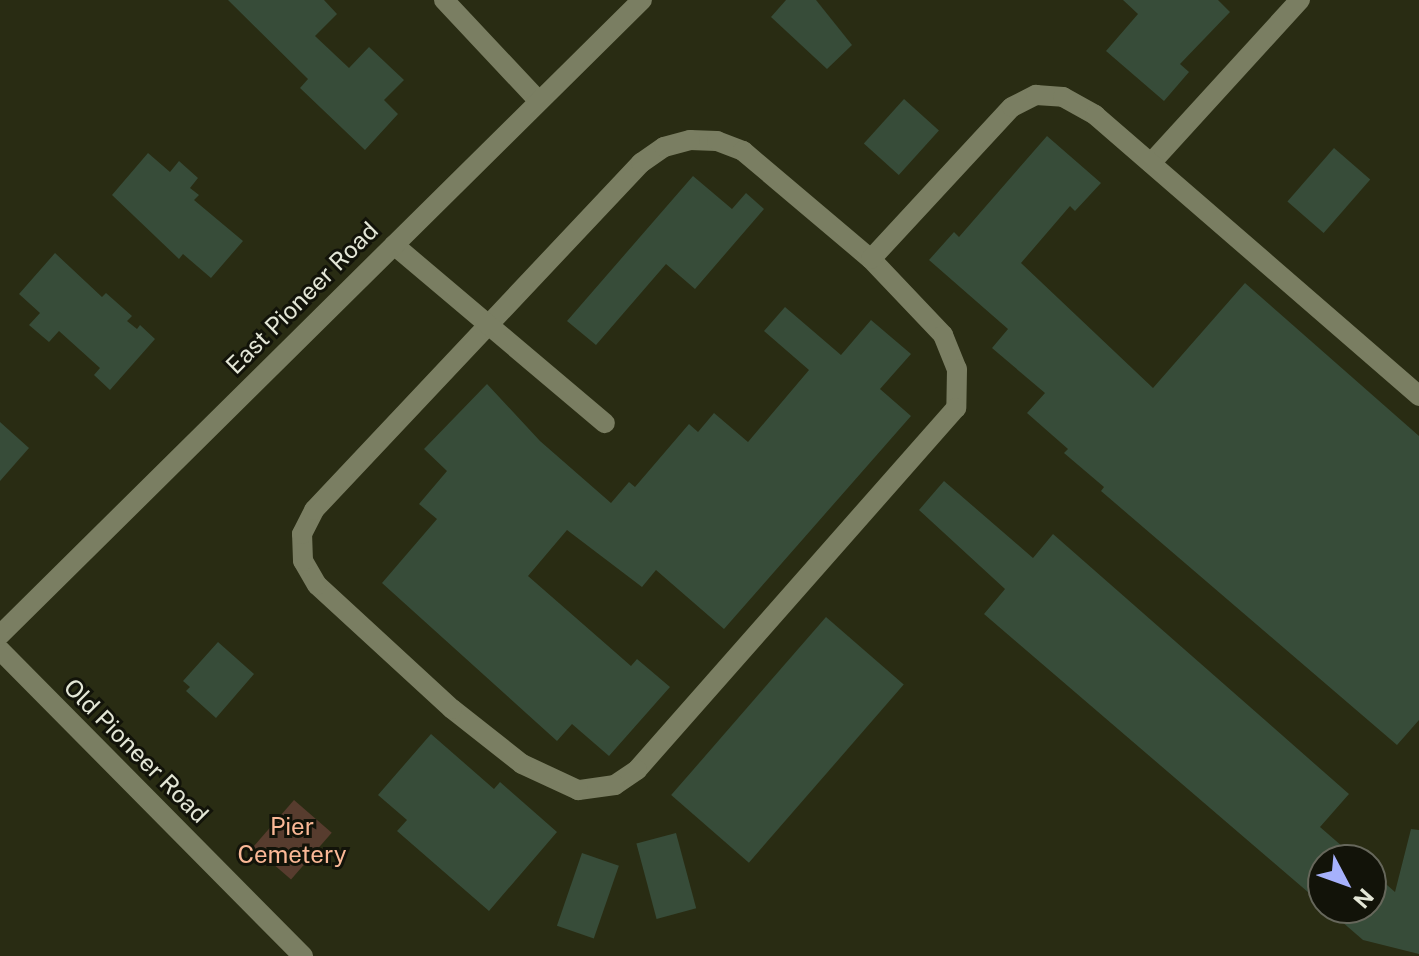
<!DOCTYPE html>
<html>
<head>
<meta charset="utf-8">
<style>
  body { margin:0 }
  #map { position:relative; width:1419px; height:956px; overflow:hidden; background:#292c13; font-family:"Public Sans",sans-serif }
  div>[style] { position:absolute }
  .green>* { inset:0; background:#573c2e; transform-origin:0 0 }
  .building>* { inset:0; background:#374c39; transform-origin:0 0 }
  .minor>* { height:20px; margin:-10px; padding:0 10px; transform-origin:10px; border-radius:10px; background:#7a7e62 }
  .secondary>* { height:20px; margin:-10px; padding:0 10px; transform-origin:10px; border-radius:10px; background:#7a7e62 }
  span { translate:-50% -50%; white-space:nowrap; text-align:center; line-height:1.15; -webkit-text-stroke:6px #121309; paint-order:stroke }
  .street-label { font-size:24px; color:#e3e6d6 }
  .park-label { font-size:24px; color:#fab896 }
  .north { position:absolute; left:1307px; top:844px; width:80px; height:80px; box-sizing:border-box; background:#121309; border:2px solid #66675b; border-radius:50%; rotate:131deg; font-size:22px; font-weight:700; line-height:32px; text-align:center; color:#e3e6d6 }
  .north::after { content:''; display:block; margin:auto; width:28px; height:36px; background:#a6b1fc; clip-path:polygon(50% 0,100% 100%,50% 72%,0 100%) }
</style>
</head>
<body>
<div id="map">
  <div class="green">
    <i style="left:294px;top:800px;width:50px;height:62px;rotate:41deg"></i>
  </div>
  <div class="building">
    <i style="clip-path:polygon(228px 0,324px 0,337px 14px,315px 36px,349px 68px,369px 47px,404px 80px,384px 100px,398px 114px,365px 150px,300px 88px,308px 79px)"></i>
    <i style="clip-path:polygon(786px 0,816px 0,852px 45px,827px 69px,771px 17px)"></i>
    <i style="clip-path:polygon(1123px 0,1218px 0,1230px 12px,1180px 64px,1189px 72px,1164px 101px,1106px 51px,1138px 14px)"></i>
    <i style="left:904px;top:99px;width:47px;height:60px;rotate:42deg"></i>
    <i style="clip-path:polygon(1047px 136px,1101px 183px,1075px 211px,1070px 206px,1021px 263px,1153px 388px,1245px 283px,1419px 436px,1419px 720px,1397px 745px,1101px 491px,1104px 487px,1064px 453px,1068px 449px,1027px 413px,1045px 393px,992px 348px,1008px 329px,929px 260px,954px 232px,959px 237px)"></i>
    <i style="left:1334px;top:148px;width:48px;height:71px;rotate:41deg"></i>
    <i style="clip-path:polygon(148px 153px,170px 172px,179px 161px,198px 178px,190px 188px,199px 195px,194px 200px,243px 241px,211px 278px,183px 254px,179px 259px,112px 195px)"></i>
    <i style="clip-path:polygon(693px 176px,732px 209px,746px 193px,764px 209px,695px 289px,666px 264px,596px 345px,567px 321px)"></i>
    <i style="clip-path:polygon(55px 253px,102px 297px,106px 293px,132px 316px,127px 321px,137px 329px,140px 325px,155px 339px,110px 390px,94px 375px,100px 368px,59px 331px,49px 342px,29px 325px,40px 313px,19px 294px)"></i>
    <i style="clip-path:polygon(785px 307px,841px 355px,871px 320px,911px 354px,880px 389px,911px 416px,724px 629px,656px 570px,642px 587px,567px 530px,528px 576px,631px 666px,637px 659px,670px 687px,609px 756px,572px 724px,557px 741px,382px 583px,437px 519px,419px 504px,447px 471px,424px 449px,487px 384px,540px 441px,611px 503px,629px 482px,635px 487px,689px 424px,698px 432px,714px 413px,748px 442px,809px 370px,764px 331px)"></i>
    <i style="clip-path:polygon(0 422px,29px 448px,0 481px)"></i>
    <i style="clip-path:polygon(944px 481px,1033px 558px,1053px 534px,1349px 794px,1320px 827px,1358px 860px,1323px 860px,1323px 905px,984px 614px,1005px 589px,919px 510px)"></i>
    <i style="left:826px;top:617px;width:103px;height:236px;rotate:41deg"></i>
    <i style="clip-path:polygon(218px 642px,254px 674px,216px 718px,186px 691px,190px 687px,183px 681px)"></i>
    <i style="clip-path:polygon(431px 734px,494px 789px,500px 782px,557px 832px,489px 911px,397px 831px,407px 820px,378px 795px)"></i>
    <i style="clip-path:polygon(1411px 829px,1419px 830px,1419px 954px,1363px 940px,1326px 908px,1371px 908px,1371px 871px,1395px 892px)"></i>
    <i style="left:676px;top:833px;width:78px;height:41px;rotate:75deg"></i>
    <i style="left:582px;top:853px;width:39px;height:77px;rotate:19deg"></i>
  </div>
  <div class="minor">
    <i style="left:444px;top:0;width:137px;rotate:46.8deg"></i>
    <i style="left:690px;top:140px;width:27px;rotate:2deg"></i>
    <i style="left:717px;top:141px;width:28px;rotate:21deg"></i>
    <i style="left:743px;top:151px;width:167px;rotate:40.2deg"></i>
    <i style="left:871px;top:259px;width:105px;rotate:46.5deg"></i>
    <i style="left:943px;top:335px;width:37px;rotate:68deg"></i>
    <i style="left:957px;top:369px;width:39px;rotate:91deg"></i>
    <i style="left:956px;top:408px;width:482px;rotate:131.4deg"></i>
    <i style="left:637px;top:770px;width:27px;rotate:146deg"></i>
    <i style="left:615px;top:785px;width:37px;rotate:172deg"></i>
    <i style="left:578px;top:790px;width:62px;rotate:-155.1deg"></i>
    <i style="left:522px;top:764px;width:89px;rotate:-141.8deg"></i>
    <i style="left:452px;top:709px;width:183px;rotate:-137.4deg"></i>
    <i style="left:317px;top:585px;width:28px;rotate:-120deg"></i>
    <i style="left:303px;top:561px;width:27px;rotate:-92deg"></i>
    <i style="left:302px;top:534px;width:27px;rotate:-63deg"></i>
    <i style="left:314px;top:510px;width:477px;rotate:-46.7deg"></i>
    <i style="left:641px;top:163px;width:28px;rotate:-35deg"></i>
    <i style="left:664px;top:147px;width:27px;rotate:-15deg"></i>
    <i style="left:1151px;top:163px;width:221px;rotate:-47.6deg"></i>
    <i style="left:394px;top:245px;width:276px;rotate:40.2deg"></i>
    <i style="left:871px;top:259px;width:207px;rotate:-47.2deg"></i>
    <i style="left:1012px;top:107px;width:27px;rotate:-27deg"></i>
    <i style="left:1036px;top:95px;width:27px;rotate:4deg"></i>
    <i style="left:1063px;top:97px;width:37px;rotate:29deg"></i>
    <i style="left:1095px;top:115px;width:429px;rotate:40.9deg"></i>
    <i style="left:0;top:650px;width:431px;rotate:45.3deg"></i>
  </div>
  <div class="secondary">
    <i style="left:0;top:635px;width:903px;rotate:-44.69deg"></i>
  </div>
  <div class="street-label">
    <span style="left:302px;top:298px;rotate:-45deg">East Pioneer Road</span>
    <span style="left:136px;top:751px;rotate:45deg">Old Pioneer Road</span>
  </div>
  <div class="park-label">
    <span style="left:292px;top:841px">Pier<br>Cemetery</span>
  </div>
  <div class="north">N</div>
</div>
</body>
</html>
